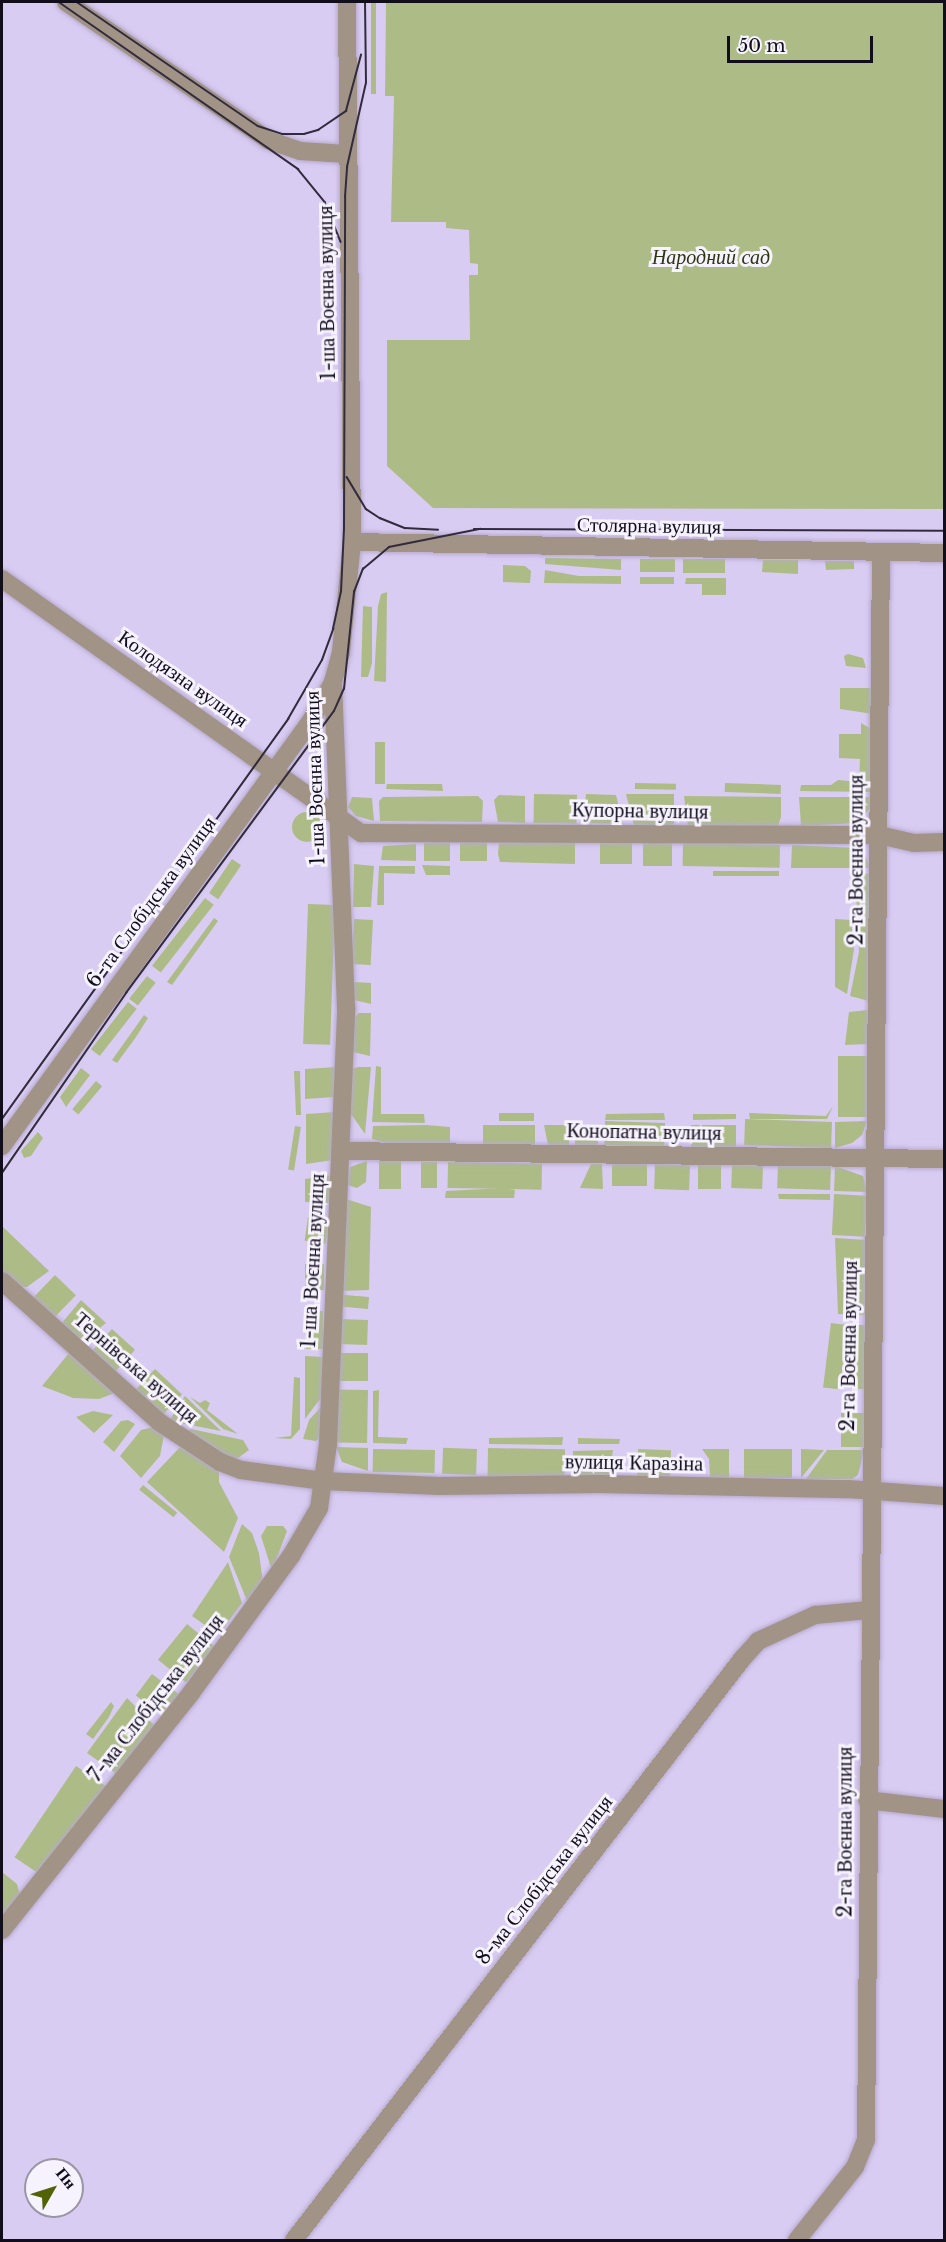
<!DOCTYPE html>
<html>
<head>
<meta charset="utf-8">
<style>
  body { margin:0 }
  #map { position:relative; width:946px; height:2242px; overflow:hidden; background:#d9ccf3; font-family:"Libre Baskerville",serif }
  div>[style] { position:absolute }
  .green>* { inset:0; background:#adbc86; transform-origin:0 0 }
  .round { border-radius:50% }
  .roads { filter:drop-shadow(0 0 2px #b5aacc) drop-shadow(0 0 2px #b5aacc) }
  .minor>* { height:18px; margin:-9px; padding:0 9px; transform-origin:9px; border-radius:9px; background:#a29387 }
  .tram>* { height:1.5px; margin:-0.75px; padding:0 0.75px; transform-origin:0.75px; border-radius:0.75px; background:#312b3c }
  span { translate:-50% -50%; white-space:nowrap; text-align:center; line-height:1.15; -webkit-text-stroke:6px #f6f2fe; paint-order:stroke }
  .park-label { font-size:20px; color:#2e3610; font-style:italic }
  .street-label { font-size:20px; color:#120d1a }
  .frame { position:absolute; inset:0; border:3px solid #120d1a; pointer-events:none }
  .north { position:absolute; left:24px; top:2158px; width:60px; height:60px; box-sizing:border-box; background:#f6f2fe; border:2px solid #9b96a3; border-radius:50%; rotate:51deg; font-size:16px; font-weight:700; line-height:24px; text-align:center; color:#120d1a }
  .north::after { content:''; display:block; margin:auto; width:21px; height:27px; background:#526207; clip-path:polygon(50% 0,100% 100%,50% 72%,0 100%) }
  .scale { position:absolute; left:727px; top:36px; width:146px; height:27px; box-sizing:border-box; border:3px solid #120d1a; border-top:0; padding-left:8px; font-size:18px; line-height:21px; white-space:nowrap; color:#120d1a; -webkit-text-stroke:4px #f6f2fe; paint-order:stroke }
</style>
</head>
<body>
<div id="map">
  <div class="green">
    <i style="left:371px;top:2px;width:5px;height:92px"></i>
    <i style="clip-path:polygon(386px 2px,944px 2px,944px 509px,433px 508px,387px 466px,387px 340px,470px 340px,469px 275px,478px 275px,478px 264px,470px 263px,469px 230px,446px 228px,446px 222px,391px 222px,394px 96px,385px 96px)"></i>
    <i style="clip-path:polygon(545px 558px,621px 559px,621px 570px,545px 564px)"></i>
    <i style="left:640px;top:559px;width:35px;height:13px"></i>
    <i style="left:683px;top:559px;width:42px;height:14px"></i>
    <i style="clip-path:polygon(763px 560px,798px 560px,798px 574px,762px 572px)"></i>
    <i style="clip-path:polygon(825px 561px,854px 561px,854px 569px,826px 570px)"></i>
    <i style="clip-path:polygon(503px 565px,525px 566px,531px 571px,530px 583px,503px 582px)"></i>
    <i style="clip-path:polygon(545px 570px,579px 576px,621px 576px,621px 584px,544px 583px)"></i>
    <i style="left:640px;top:577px;width:34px;height:7px"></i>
    <i style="clip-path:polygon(686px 578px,726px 578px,726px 595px,702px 595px,702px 584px,685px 584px)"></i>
    <i style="clip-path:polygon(387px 592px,386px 682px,374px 681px,378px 606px,381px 594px)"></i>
    <i style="clip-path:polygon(363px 606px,372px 607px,372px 663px,368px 677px,361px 677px)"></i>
    <i style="clip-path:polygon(848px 654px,863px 658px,866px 668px,846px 666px,844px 656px)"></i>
    <i style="clip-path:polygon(840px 688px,873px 688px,873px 714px,840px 709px)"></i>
    <i style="clip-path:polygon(861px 723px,873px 730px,872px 792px,800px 791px,801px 785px,831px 785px,838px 780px,859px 782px,860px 759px,839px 758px,839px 734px,861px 734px)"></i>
    <i style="left:375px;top:742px;width:10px;height:42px"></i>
    <i style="left:635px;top:783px;width:41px;height:6px;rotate:1deg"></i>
    <i style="left:725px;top:783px;width:56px;height:9px;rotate:2deg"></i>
    <i style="clip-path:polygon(387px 784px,442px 784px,443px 791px,386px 789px)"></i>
    <i style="left:534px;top:794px;width:43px;height:29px;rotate:1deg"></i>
    <i style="clip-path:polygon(586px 794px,616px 795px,623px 824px,583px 823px)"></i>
    <i style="clip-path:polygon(626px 794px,674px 794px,674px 824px,667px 828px,634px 826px)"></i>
    <i style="clip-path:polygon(499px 795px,525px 796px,525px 823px,498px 822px,494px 800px)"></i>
    <i style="clip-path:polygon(478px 796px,483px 801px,482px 822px,380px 821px,379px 801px,383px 797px)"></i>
    <i style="clip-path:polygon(684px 796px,781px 797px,781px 817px,778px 826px,688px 827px)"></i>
    <i style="clip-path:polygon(352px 797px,372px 798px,374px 821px,356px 816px,348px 807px)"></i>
    <i style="clip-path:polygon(799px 797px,872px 797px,871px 807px,858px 823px,801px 826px)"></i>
    <i class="round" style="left:292px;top:812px;width:30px;height:30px"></i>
    <i style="clip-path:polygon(575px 842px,575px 864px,500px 862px,498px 854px,499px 843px)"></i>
    <i style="left:600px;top:842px;width:32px;height:22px"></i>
    <i style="left:424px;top:843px;width:26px;height:18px"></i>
    <i style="left:460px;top:843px;width:27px;height:18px"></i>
    <i style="left:643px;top:843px;width:29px;height:23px"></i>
    <i style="left:683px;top:843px;width:97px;height:23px;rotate:1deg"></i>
    <i style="clip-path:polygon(416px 844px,416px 861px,381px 860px,383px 846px)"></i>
    <i style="clip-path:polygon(792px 845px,857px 848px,864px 852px,870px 868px,791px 868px)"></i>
    <i style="left:232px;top:859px;width:11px;height:41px;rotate:34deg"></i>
    <i style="clip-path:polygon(354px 864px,374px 866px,371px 907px,353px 907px)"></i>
    <i style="clip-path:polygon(422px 865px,450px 866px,450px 875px,426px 875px)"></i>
    <i style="clip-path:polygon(379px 866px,415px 866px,415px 874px,384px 873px,384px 905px,377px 905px)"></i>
    <i style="left:713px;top:871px;width:66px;height:5px"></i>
    <i style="clip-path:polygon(855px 873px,871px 874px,869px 1001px,850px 996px,859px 952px)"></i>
    <i style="left:205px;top:898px;width:11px;height:86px;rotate:38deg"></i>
    <i style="left:308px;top:904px;width:27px;height:140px;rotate:2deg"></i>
    <i style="clip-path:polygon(214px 918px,218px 921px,172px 985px,167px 982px)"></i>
    <i style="left:354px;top:919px;width:19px;height:45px;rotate:3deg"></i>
    <i style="clip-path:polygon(835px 919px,851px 920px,854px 949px,847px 994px,835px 987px)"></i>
    <i style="left:147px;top:976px;width:11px;height:29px;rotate:38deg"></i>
    <i style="clip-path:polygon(354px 982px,371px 983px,371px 1004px,354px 1000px)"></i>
    <i style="left:128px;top:1002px;width:11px;height:60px;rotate:38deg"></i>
    <i style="clip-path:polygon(868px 1010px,868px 1044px,845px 1045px,849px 1012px)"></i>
    <i style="clip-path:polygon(359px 1013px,371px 1013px,370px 1056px,353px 1052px,354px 1018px)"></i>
    <i style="clip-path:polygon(144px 1015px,148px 1018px,136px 1037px,117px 1063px,112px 1060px)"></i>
    <i style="left:868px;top:1056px;width:61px;height:30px;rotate:90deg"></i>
    <i style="clip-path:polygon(376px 1066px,381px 1067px,381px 1114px,424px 1114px,425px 1123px,372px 1122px)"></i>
    <i style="clip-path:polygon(336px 1067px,335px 1097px,305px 1099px,305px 1069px)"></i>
    <i style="clip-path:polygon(358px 1067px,371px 1067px,365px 1134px,351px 1114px,352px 1069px)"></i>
    <i style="clip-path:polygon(81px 1068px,90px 1075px,66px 1107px,60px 1097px)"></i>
    <i style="clip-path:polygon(294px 1071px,300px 1071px,301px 1115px,296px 1115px)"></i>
    <i style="left:96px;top:1081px;width:8px;height:37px;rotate:40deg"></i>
    <i style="clip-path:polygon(833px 1106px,827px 1119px,750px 1119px,749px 1113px,826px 1116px)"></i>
    <i style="clip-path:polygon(335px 1112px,333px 1160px,306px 1164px,306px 1114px)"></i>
    <i style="left:499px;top:1113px;width:35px;height:8px"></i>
    <i style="clip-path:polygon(664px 1113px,665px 1120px,605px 1120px,606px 1114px)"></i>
    <i style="clip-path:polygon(693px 1114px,736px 1114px,736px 1119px,693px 1120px)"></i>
    <i style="clip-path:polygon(867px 1121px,862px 1135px,852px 1143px,835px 1148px,835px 1122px)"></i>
    <i style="left:832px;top:1122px;width:26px;height:87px;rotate:92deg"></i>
    <i style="left:665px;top:1123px;width:24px;height:60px;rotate:92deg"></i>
    <i style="clip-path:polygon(426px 1125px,450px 1127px,450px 1144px,390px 1144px,372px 1139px,373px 1126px)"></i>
    <i style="left:483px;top:1125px;width:52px;height:20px"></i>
    <i style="clip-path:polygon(544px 1125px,570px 1125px,569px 1145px,548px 1145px)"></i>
    <i style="left:575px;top:1125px;width:23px;height:21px"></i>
    <i style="left:736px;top:1125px;width:22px;height:45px;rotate:90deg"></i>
    <i style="left:295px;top:1126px;width:6px;height:44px;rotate:9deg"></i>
    <i style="clip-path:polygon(38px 1132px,43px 1138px,31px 1156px,24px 1158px,21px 1151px)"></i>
    <i style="clip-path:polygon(367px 1161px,366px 1182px,357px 1188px,347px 1185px,350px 1167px)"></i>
    <i style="left:379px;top:1161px;width:22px;height:28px"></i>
    <i style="left:421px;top:1162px;width:16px;height:26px"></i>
    <i style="left:448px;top:1162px;width:94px;height:26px;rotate:1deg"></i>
    <i style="clip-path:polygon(591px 1164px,602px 1164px,603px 1189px,580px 1188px)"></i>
    <i style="left:612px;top:1164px;width:35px;height:22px"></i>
    <i style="left:655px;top:1164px;width:35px;height:25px;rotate:2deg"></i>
    <i style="left:698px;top:1165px;width:23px;height:24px"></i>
    <i style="left:732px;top:1165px;width:31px;height:23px;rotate:2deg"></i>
    <i style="left:831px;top:1165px;width:25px;height:53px;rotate:92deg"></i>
    <i style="clip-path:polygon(835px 1166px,863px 1176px,867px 1192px,834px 1191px)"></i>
    <i style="clip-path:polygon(333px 1175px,331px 1203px,305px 1202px,305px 1179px)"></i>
    <i style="clip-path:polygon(504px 1188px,515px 1190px,514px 1198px,445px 1198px,446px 1191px)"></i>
    <i style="clip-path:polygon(778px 1194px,830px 1194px,830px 1200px,779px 1199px)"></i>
    <i style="left:834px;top:1194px;width:33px;height:41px;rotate:3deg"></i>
    <i style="clip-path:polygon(346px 1199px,371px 1207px,369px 1290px,339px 1291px)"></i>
    <i style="left:308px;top:1217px;width:21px;height:24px;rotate:8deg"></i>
    <i style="clip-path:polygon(2px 1226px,49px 1271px,27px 1287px,20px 1287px,2px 1271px)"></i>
    <i style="clip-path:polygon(835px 1238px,867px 1240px,866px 1315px,838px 1314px)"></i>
    <i style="left:305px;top:1264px;width:19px;height:26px"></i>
    <i style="left:55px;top:1275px;width:29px;height:33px;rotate:44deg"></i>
    <i style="left:369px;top:1297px;width:12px;height:30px;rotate:95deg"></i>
    <i style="clip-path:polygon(81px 1300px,106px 1323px,82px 1342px,61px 1324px)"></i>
    <i style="left:306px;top:1311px;width:17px;height:38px"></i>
    <i style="left:368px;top:1320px;width:25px;height:29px;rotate:92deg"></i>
    <i style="left:831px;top:1323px;width:17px;height:65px;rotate:7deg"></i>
    <i style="left:851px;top:1325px;width:15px;height:64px"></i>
    <i style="left:112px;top:1329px;width:31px;height:31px;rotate:42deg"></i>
    <i style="clip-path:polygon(69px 1353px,115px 1393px,99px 1399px,73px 1398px,42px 1386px)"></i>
    <i style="left:368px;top:1353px;width:28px;height:30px;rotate:90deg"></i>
    <i style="clip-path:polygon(305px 1356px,323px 1357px,323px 1395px,305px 1419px)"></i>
    <i style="left:155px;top:1369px;width:37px;height:29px;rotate:43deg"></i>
    <i style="clip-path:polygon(294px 1377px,300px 1378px,300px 1429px,291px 1439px,274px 1438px,291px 1436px)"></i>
    <i style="left:368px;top:1390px;width:53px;height:30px;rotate:91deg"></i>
    <i style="clip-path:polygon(379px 1390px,378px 1437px,408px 1438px,406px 1444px,373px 1443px,373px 1391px)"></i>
    <i style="clip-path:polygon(185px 1396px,221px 1431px,169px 1421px)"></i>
    <i style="clip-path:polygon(190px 1397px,200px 1403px,205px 1400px,210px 1403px,207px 1410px,238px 1434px,223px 1429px)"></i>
    <i style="clip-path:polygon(322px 1406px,320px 1437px,316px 1441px,303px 1439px,309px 1420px)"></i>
    <i style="clip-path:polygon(93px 1411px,113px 1415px,94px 1433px,76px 1417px)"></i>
    <i style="left:841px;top:1413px;width:23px;height:34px"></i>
    <i style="clip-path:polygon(128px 1420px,135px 1424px,114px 1452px,103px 1442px,121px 1421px)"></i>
    <i style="clip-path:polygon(153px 1427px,164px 1435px,160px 1456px,141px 1478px,120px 1456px,141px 1430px)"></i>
    <i style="clip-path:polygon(191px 1429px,243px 1440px,249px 1450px,238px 1458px,229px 1458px,185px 1432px)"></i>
    <i style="clip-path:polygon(563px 1437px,562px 1445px,489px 1444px,489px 1438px)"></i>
    <i style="clip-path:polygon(578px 1438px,620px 1439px,619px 1444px,578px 1444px)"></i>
    <i style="clip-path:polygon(180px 1447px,219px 1472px,219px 1482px,238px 1518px,224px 1552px,147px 1482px)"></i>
    <i style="clip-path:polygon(336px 1447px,368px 1448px,368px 1471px,342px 1462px)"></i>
    <i style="left:488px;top:1448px;width:77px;height:28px;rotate:1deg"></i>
    <i style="left:373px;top:1449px;width:62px;height:23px;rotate:1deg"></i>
    <i style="left:477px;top:1449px;width:26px;height:34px;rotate:92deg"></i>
    <i style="left:638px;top:1449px;width:33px;height:27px;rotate:2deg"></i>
    <i style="clip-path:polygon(702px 1449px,729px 1449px,729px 1477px,710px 1477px,709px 1459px)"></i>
    <i style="left:744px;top:1449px;width:48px;height:29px"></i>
    <i style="clip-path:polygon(801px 1449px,824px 1450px,801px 1478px)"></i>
    <i style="clip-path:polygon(613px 1450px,609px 1476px,572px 1476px,573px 1451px)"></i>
    <i style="clip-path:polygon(827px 1450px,864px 1450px,858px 1475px,852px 1479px,806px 1479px)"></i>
    <i style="left:143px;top:1485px;width:44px;height:6px;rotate:39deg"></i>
    <i style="clip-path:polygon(242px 1524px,252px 1533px,259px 1553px,263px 1583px,248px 1603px,229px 1557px)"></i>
    <i style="clip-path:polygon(267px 1526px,283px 1526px,287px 1531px,272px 1571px,261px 1536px)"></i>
    <i style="clip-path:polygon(228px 1562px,242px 1603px,222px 1630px,215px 1632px,192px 1616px)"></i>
    <i style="left:187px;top:1624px;width:36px;height:46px;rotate:39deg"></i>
    <i style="left:152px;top:1674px;width:35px;height:27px;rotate:37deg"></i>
    <i style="clip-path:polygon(127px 1698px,155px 1726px,117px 1774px,87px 1753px)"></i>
    <i style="clip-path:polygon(111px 1702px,114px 1706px,109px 1717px,93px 1739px,86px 1734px)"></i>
    <i style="left:76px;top:1766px;width:37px;height:110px;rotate:34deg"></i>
    <i style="clip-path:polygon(2px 1872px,17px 1884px,20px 1895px,2px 1918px)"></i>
  </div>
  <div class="roads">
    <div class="minor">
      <i style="left:66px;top:2px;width:245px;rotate:34.3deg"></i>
      <i style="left:268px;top:140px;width:34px;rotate:19deg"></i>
      <i style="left:300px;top:151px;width:46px;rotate:3.7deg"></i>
      <i style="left:352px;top:542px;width:592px;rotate:1.06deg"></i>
      <i style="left:2px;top:579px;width:440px;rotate:35.3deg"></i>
      <i style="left:361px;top:833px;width:518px;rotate:0.22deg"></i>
      <i style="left:879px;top:835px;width:36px;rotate:13deg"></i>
      <i style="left:914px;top:843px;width:30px;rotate:-2deg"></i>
      <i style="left:2px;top:1146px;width:524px;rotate:-54deg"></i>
      <i style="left:310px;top:722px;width:44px;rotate:-59.9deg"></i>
      <i style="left:342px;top:1151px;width:602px;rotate:0.76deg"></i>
      <i style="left:2px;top:1281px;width:211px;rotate:41.9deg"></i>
      <i style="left:159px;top:1422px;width:73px;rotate:33.3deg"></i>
      <i style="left:220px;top:1462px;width:22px;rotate:21deg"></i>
      <i style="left:241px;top:1470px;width:83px;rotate:7.6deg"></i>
      <i style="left:323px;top:1481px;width:116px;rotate:2.5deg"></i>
      <i style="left:439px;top:1486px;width:161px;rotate:-0.7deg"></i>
      <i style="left:600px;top:1484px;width:248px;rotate:1.2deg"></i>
      <i style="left:848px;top:1489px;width:96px;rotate:4.2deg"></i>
      <i style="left:867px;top:1800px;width:78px;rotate:6.7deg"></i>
      <i style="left:2px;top:1930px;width:303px;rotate:-51.4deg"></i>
      <i style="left:191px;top:1693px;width:170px;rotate:-53.9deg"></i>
      <i style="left:291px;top:1556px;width:56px;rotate:-59.7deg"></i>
      <i style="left:319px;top:1508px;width:65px;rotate:-82deg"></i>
      <i style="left:328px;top:1444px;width:437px;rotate:-87.6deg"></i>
      <i style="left:346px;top:1007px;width:325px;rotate:-92.3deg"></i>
      <i style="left:333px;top:682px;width:31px;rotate:-75deg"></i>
      <i style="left:341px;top:652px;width:111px;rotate:-84.3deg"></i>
      <i style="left:352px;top:542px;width:540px;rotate:-90.53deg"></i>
      <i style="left:294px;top:2240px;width:734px;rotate:-52.36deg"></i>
      <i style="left:742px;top:1659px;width:24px;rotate:-48deg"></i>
      <i style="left:758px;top:1641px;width:63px;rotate:-24.5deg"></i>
      <i style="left:815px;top:1615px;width:54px;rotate:-5.3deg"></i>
      <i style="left:797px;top:2240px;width:93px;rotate:-51.5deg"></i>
      <i style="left:855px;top:2167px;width:29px;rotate:-68deg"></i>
      <i style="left:866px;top:2140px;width:1587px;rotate:-89.46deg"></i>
    </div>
  </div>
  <div class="tram">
    <i style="left:59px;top:2px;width:292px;rotate:34.9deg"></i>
    <i style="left:298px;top:169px;width:43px;rotate:50.7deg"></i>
    <i style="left:325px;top:202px;width:43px;rotate:68.2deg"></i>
    <i style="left:77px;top:2px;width:219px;rotate:34.4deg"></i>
    <i style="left:258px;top:126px;width:25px;rotate:18deg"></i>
    <i style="left:282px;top:134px;width:22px"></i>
    <i style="left:304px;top:134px;width:15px;rotate:-16deg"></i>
    <i style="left:318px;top:130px;width:34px;rotate:-34deg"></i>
    <i style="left:346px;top:111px;width:58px;rotate:-75deg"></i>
    <i style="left:347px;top:477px;width:37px;rotate:59deg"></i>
    <i style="left:366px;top:509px;width:17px;rotate:33deg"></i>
    <i style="left:380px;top:518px;width:27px;rotate:22deg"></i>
    <i style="left:405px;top:528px;width:33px;rotate:3deg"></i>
    <i style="left:474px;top:529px;width:470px;rotate:0.2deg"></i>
    <i style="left:2px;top:1119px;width:492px;rotate:-54.4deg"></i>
    <i style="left:288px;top:719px;width:68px;rotate:-60deg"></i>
    <i style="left:322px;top:660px;width:33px;rotate:-70deg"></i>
    <i style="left:333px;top:629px;width:38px;rotate:-78deg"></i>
    <i style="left:341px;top:592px;width:63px;rotate:-87.3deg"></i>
    <i style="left:344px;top:529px;width:332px;rotate:-89.8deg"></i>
    <i style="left:345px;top:197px;width:30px;rotate:-86deg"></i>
    <i style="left:347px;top:167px;width:86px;rotate:-77.3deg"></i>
    <i style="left:366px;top:83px;width:81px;rotate:-90.7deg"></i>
    <i style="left:2px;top:1173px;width:219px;rotate:-55.4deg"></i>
    <i style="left:126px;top:993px;width:350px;rotate:-53.6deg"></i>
    <i style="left:334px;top:711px;width:24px;rotate:-66deg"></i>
    <i style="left:344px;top:689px;width:98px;rotate:-84.1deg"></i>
    <i style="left:354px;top:592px;width:25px;rotate:-69deg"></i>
    <i style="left:363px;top:569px;width:34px;rotate:-40deg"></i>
    <i style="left:389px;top:547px;width:93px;rotate:-11.2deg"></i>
  </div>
  <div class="park-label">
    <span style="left:711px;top:257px">Народний сад</span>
  </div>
  <div class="street-label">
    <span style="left:327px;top:293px;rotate:-91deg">1-ша Воєнна вулиця</span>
    <span style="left:649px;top:526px;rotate:1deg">Столярна вулиця</span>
    <span style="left:183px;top:679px;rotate:35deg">Колодязна вулиця</span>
    <span style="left:315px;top:778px;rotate:-92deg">1-ша Воєнна вулиця</span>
    <span style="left:640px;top:811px;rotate:1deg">Купорна вулиця</span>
    <span style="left:856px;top:860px;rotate:-90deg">2-га Воєнна вулиця</span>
    <span style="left:151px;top:902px;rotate:-54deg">6-та Слобідська вулиця</span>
    <span style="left:644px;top:1132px;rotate:1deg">Конопатна вулиця</span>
    <span style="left:313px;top:1261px;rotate:-87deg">1-ша Воєнна вулиця</span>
    <span style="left:849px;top:1346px;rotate:-89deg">2-га Воєнна вулиця</span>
    <span style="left:136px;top:1368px;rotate:41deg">Тернівська вулиця</span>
    <span style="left:634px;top:1463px;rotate:1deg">вулиця Каразіна</span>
    <span style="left:156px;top:1698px;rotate:-52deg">7-ма Слобідська вулиця</span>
    <span style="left:845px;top:1832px;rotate:-90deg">2-га Воєнна вулиця</span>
    <span style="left:544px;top:1880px;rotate:-52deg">8-ма Слобідська вулиця</span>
  </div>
  <div class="frame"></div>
  <div class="north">Пн</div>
  <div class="scale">50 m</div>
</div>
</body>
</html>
